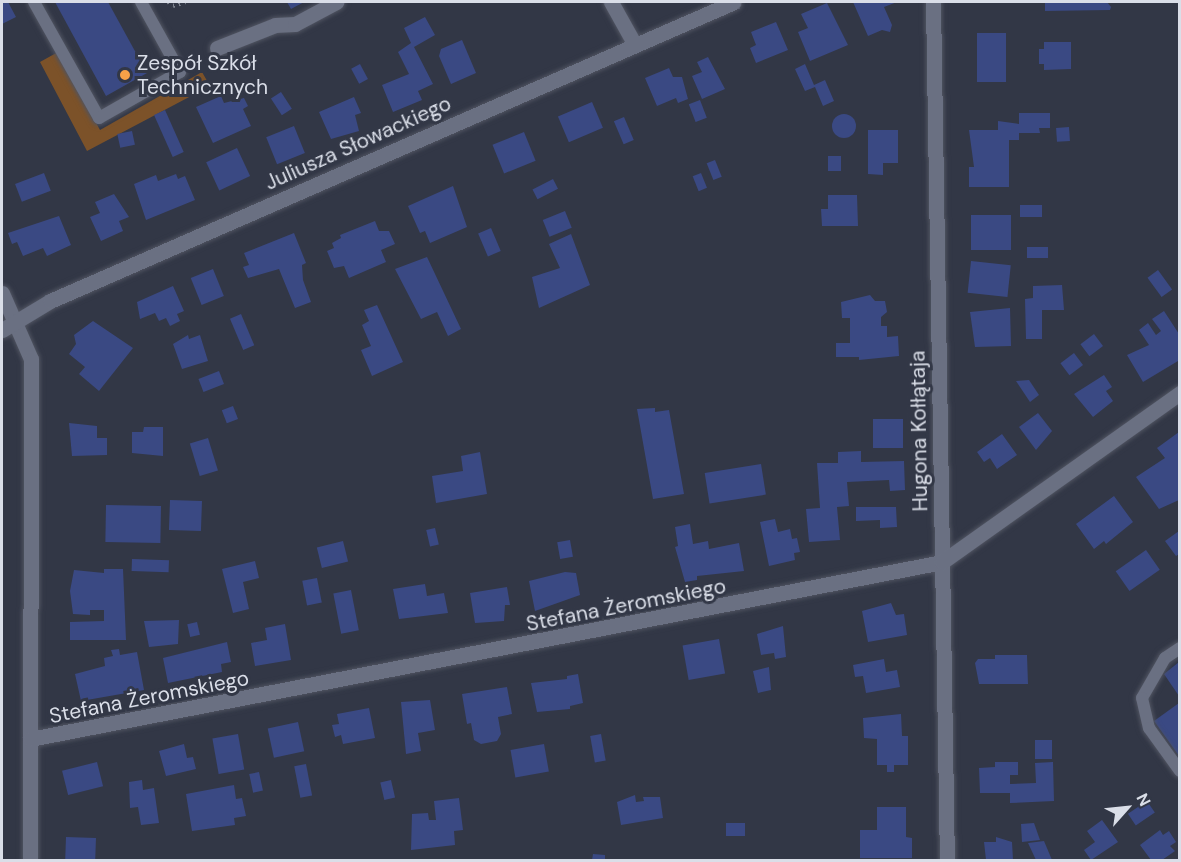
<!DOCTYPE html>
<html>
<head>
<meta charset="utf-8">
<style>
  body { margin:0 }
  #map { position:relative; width:1181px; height:862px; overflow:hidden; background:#323746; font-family:"DM Sans",sans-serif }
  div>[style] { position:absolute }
  .green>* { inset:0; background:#7c5229 }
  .building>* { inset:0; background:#3a4983; transform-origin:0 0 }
  .round { border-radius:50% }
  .path>* { height:4px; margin-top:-2px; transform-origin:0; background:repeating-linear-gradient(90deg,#7f8490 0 1.5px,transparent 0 6px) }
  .roads { filter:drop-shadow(0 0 2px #505461) drop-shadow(0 0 2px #505461) }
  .service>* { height:12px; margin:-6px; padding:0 6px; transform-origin:6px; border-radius:6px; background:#6a7082 }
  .minor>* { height:15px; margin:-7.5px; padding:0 7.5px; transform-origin:7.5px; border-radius:7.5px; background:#6a7082 }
  .tertiary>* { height:15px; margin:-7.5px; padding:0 7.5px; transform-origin:7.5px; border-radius:7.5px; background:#6a7082 }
  .dots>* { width:16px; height:16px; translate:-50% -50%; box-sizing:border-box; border:3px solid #323746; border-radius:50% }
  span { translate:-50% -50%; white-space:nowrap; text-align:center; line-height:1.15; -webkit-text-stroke:6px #323746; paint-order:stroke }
  .poi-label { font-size:21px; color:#dadee8 }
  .left { translate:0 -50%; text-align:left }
  .street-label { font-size:21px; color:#dadee8 }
  .frame { position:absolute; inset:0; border:3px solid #dadee8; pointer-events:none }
  .north { position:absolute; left:1097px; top:778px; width:60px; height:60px; -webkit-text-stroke:4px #323746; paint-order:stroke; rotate:63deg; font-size:16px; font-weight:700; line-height:24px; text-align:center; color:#dadee8 }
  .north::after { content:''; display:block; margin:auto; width:21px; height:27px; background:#dadee8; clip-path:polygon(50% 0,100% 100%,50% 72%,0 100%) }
</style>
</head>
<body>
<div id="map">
  <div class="green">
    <i style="clip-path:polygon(58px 52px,100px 130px,202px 72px,210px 86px,87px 151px,40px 62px)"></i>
  </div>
  <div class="building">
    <i style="clip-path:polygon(2px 2px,8px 2px,16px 17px,2px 24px)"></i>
    <i style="clip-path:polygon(55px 2px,108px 2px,147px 73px,106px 96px)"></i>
    <i style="clip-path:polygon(287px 2px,304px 2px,291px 9px)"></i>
    <i style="clip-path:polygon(853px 2px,897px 2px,884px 7px,892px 25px,890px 32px,882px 30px,868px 36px)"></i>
    <i style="clip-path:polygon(1045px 2px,1107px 2px,1111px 7px,1110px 10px,1045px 11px)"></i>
    <i style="clip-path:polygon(827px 3px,848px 45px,810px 61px,798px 32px,808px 28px,801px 14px)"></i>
    <i style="clip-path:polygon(425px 17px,435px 35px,414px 47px,433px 84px,418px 91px,422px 100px,393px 112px,382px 85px,409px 74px,398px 52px,411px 43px,404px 28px)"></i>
    <i style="clip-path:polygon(776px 22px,788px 50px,756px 63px,750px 48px,756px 45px,751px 32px)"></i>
    <i style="left:977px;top:33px;width:29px;height:49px"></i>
    <i style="clip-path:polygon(462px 40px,476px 73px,451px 84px,439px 56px,441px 49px)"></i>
    <i style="clip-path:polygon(1044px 42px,1071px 42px,1071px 69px,1044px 70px,1044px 64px,1039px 64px,1039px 49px,1044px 49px)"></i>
    <i style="clip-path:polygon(708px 57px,725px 89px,702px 99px,692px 76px,702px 72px,697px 62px)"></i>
    <i style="left:360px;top:64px;width:17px;height:10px;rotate:62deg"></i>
    <i style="clip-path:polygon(805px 64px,814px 85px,825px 80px,834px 101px,823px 106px,815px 87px,805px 91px,795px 69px)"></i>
    <i style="clip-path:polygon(669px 68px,673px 77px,682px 77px,688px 99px,678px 103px,676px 98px,657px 106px,645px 78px)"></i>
    <i style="left:281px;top:92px;width:20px;height:12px;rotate:57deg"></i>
    <i style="clip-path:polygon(221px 96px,224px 103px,244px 98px,248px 106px,243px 109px,251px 126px,213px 143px,196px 107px)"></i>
    <i style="clip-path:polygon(354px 97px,361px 113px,355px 115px,359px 131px,331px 139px,319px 112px)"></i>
    <i style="left:700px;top:100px;width:19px;height:12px;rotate:69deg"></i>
    <i style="left:592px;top:102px;width:28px;height:37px;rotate:67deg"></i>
    <i style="left:165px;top:110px;width:46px;height:12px;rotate:66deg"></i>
    <i style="clip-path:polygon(1019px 113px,1050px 113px,1050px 128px,1039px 128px,1040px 133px,1019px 133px,1019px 140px,1009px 140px,1009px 187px,969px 187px,969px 167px,974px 167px,969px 130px,998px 130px,998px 121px,1019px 124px)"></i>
    <i class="round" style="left:832px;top:114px;width:24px;height:24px"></i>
    <i style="left:624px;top:117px;width:25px;height:11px;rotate:67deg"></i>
    <i style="left:294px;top:126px;width:29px;height:30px;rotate:68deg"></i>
    <i style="left:1069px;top:127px;width:14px;height:13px;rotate:86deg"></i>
    <i style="clip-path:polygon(868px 130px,898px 130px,898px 163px,883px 163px,883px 175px,868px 174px)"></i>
    <i style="left:132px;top:131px;width:14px;height:15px;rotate:78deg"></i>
    <i style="left:524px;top:132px;width:31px;height:34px;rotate:68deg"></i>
    <i style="left:237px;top:148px;width:31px;height:34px;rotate:65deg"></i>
    <i style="left:841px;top:156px;width:15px;height:13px;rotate:90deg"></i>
    <i style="left:715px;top:160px;width:18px;height:9px;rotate:68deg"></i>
    <i style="left:44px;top:173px;width:19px;height:31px;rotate:69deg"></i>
    <i style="left:701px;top:173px;width:16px;height:9px;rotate:68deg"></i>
    <i style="clip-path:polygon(176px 174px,178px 179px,185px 176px,195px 200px,146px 220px,134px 184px,156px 175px,158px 181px)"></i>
    <i style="left:553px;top:179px;width:11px;height:23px;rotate:63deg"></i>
    <i style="clip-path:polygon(453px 186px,467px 227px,430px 243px,425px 231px,420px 233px,408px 206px)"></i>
    <i style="clip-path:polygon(114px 194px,129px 217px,119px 221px,123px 231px,101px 241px,90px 217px,100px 213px,95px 202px)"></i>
    <i style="clip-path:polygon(828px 195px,857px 195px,858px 226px,822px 226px,821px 209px,828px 209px)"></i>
    <i style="left:1042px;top:205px;width:12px;height:22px;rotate:90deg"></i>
    <i style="left:565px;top:211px;width:18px;height:24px;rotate:68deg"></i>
    <i style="left:971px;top:215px;width:40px;height:35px"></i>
    <i style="clip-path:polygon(59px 216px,71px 245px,47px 256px,43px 248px,23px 256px,17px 242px,12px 244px,8px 233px)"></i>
    <i style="clip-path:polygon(375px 221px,379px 231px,389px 231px,395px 244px,381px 250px,386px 262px,349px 278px,344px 266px,334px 268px,327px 251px,334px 248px,332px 243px,341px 238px,340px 235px)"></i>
    <i style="left:491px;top:228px;width:25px;height:14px;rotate:67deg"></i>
    <i style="clip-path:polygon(294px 233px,306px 263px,302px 265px,303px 280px,311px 302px,295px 308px,279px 269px,248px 278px,243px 267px,249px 265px,244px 253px)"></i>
    <i style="clip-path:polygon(571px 234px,590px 285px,539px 308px,532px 277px,560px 268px,549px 244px)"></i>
    <i style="left:1027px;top:247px;width:21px;height:11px"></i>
    <i style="clip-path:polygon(427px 257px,461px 329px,448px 336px,437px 312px,421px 319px,395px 269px)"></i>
    <i style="left:971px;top:261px;width:40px;height:32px;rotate:6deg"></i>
    <i style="left:213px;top:269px;width:29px;height:24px;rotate:68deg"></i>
    <i style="left:1158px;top:270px;width:24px;height:13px;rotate:54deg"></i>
    <i style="clip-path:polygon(1062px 285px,1064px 310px,1042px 310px,1042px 339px,1026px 339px,1025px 299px,1033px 298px,1033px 286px)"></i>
    <i style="clip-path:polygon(173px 286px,184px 311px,177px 314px,180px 321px,170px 326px,166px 318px,159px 321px,155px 313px,140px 319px,137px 302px)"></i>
    <i style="clip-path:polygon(870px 295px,875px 301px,885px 301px,887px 312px,881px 317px,881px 326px,887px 326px,887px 337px,898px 336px,899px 356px,859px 360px,859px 357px,836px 357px,836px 343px,850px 343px,850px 318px,842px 318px,841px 302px)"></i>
    <i style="clip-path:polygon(377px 305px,403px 362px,372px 376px,361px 350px,371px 346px,362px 325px,369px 321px,364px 310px)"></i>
    <i style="clip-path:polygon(1010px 308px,1011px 346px,975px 347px,970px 312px)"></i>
    <i style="clip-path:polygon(1164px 311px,1179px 334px,1178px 361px,1143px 382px,1127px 355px,1149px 345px,1139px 330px,1148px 323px,1156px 335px,1161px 331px,1152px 319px)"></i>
    <i style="left:241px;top:314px;width:34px;height:12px;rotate:67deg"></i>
    <i style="clip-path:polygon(93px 321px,133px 348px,99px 391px,79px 374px,85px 367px,69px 354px,76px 344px,74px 335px)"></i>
    <i style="left:1094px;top:334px;width:15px;height:17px;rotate:53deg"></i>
    <i style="clip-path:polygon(188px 335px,189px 339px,200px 335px,208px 361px,182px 369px,173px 344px)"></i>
    <i style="left:1074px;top:353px;width:15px;height:17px;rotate:53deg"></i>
    <i style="left:219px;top:371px;width:14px;height:22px;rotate:69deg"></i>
    <i style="clip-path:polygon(1104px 375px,1112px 387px,1106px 391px,1113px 401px,1093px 417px,1074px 394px)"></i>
    <i style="clip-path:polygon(1029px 380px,1039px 395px,1030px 402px,1016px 381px)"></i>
    <i style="left:233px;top:406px;width:14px;height:12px;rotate:69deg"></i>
    <i style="clip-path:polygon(655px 408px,655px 412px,669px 410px,684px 494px,653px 499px,637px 409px)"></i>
    <i style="clip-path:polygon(1038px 413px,1052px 431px,1036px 450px,1019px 427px)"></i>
    <i style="left:873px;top:419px;width:30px;height:29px"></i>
    <i style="clip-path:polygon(69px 423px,97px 426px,97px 438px,107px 438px,107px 455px,72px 456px)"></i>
    <i style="clip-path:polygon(144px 427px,163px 427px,163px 456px,132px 453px,132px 432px,143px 432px)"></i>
    <i style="clip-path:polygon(1179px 432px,1179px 500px,1159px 509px,1136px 477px,1165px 458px,1157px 448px)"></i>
    <i style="clip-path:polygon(1002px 434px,1017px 455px,997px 469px,990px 458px,984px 462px,977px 452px)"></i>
    <i style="left:208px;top:438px;width:34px;height:19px;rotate:73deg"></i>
    <i style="clip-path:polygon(861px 451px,861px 462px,904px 461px,905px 490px,890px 491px,889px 480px,847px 482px,849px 506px,837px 507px,840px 540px,809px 542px,806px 509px,820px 508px,817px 463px,838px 463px,838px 452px)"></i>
    <i style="clip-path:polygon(480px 452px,487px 494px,436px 503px,432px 476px,463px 471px,461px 456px)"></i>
    <i style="left:761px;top:464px;width:31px;height:57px;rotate:81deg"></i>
    <i style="clip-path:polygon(1114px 496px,1133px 522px,1106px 544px,1104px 541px,1094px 549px,1076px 524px)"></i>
    <i style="left:170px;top:500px;width:32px;height:30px;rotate:2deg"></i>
    <i style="left:106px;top:505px;width:55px;height:37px;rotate:1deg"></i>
    <i style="clip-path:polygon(856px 507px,896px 507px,897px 527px,880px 528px,880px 520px,856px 521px)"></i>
    <i style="clip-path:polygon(775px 519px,778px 532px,790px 529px,792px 539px,797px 538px,800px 552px,794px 553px,795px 560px,769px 566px,760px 522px)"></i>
    <i style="clip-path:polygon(690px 524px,693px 544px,708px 541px,709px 549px,739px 543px,744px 571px,697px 576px,697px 580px,685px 582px,675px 547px,678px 546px,675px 527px)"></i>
    <i style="left:435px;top:528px;width:17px;height:9px;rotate:77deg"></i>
    <i style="clip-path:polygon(1179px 531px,1179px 554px,1176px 556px,1165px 541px)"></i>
    <i style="left:570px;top:540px;width:17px;height:13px;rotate:80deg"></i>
    <i style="left:343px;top:541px;width:21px;height:27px;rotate:76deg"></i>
    <i style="left:1146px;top:550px;width:24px;height:37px;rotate:55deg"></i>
    <i style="left:132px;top:559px;width:37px;height:12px;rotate:2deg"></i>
    <i style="clip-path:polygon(255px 561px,259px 578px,243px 582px,249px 609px,233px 613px,222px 569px)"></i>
    <i style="clip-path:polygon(104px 569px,123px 569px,126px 640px,70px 640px,70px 622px,104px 621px,104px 610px,90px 610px,90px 615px,73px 614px,70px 591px,74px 570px,104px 573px)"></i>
    <i style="clip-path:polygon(565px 572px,576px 573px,580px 595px,535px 611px,529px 581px)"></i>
    <i style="left:317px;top:578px;width:25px;height:15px;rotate:79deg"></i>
    <i style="clip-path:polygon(425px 584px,427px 596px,444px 593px,448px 613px,399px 619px,393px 589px)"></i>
    <i style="clip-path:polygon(507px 587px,510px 605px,505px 605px,504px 621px,475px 623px,470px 593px)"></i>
    <i style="left:351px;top:590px;width:41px;height:18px;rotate:79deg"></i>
    <i style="clip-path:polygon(891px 603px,896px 615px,904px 614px,907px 635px,868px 642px,862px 611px)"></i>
    <i style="clip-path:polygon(179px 620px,178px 644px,149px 647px,144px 621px)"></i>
    <i style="left:197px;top:622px;width:13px;height:10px;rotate:77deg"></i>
    <i style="clip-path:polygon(285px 624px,291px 660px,255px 666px,251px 643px,267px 640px,265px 628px)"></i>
    <i style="clip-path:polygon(783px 626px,786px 657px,775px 659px,774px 653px,761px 655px,757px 634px)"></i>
    <i style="left:719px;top:639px;width:35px;height:37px;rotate:80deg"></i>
    <i style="clip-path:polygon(227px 642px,231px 662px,221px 664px,222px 672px,168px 683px,163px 658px)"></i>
    <i style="clip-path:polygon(119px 649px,120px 655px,137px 652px,144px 690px,81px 701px,75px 674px,105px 666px,104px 658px,113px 656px,111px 650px)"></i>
    <i style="clip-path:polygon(995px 655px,1027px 655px,1028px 684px,979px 684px,975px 663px,978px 659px,995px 659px)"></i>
    <i style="clip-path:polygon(884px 659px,886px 672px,897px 670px,900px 687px,866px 693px,863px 676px,855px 677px,853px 665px)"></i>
    <i style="clip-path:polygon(1179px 662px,1179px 696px,1164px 674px)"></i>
    <i style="clip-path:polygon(769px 667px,771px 690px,758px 693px,753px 671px)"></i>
    <i style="clip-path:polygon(578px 674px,583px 703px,570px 706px,570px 709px,537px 712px,531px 683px,567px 679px,567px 676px)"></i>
    <i style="clip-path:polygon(507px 687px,512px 714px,498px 717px,501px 734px,497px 741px,481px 744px,474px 740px,471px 723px,467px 724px,462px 694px)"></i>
    <i style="clip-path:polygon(430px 700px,435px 730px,418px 733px,421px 751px,406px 754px,401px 702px)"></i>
    <i style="clip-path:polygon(1179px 703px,1179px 756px,1154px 721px)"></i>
    <i style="clip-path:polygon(369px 708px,375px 738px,343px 744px,341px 735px,335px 737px,332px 725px,339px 724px,337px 714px)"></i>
    <i style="clip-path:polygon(901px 714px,902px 736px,908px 736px,908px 765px,894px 765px,894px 772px,887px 772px,887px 765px,877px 765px,877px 739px,864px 738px,863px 718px)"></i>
    <i style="left:298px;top:722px;width:30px;height:31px;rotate:78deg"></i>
    <i style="left:238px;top:734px;width:36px;height:26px;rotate:80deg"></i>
    <i style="left:601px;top:734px;width:27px;height:11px;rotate:80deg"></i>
    <i style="left:1035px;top:740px;width:17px;height:19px"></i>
    <i style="clip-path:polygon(184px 744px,187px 758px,193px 757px,196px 769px,166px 776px,159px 751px)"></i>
    <i style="left:544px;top:744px;width:28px;height:34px;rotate:80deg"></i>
    <i style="left:97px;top:762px;width:25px;height:36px;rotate:76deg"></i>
    <i style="clip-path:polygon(995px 762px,1018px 762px,1018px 775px,1010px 775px,1010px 784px,1036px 783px,1035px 763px,1053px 762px,1054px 801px,1010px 803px,1010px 793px,980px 793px,979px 768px,995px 767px)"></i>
    <i style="left:306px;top:764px;width:32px;height:12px;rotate:79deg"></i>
    <i style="left:259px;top:772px;width:19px;height:10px;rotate:78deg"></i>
    <i style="clip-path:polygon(142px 780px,143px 790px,154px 788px,159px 823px,141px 825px,138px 807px,130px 808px,129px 782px)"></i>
    <i style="left:391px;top:780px;width:18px;height:11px;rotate:77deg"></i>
    <i style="clip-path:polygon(234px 785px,236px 799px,242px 798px,246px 816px,234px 818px,235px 825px,192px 831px,186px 794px)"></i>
    <i style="clip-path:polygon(635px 795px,636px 802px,644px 801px,643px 797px,660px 797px,663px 818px,621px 825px,617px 802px)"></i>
    <i style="clip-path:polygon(459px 798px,463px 830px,454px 831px,455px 845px,411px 850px,412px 814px,428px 813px,429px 820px,436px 820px,434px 801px)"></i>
    <i style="left:1147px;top:801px;width:14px;height:23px;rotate:56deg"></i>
    <i style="clip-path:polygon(877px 807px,906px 807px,906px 837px,912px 838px,912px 858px,860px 858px,860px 830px,877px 830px)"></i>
    <i style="clip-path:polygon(1102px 820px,1118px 842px,1091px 860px,1084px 850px,1095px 842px,1087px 831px)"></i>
    <i style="left:726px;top:823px;width:19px;height:13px"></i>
    <i style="clip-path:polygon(1034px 823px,1040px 840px,1022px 842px,1021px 824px)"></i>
    <i style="clip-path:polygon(1160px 830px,1163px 835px,1169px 831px,1176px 842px,1170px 846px,1175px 851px,1162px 860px,1151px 860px,1140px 845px)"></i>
    <i style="left:66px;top:837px;width:30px;height:23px;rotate:2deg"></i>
    <i style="clip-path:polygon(996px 837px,1012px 842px,1013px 860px,986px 860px,984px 842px,996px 842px)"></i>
    <i style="clip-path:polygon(1044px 841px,1052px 860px,1036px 860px,1028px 843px)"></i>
    <i style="clip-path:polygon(593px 854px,605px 855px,605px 860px,592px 860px)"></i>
  </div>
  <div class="path">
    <i style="left:168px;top:2px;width:6px;rotate:39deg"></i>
    <i style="left:173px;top:6px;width:13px;rotate:-18deg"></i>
  </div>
  <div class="roads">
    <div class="service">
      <i style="left:34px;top:2px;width:133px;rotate:60.7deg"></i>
      <i style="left:99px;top:118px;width:93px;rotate:-29.6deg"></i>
      <i style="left:180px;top:72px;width:80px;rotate:-119.1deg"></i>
      <i style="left:1180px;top:648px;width:18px;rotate:146deg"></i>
      <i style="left:1165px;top:658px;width:46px;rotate:119.9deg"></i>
      <i style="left:1142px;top:698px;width:31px;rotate:77deg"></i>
      <i style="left:1149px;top:728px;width:53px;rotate:54.2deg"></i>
    </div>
    <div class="minor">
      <i style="left:611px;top:2px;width:49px;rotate:60.8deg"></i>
      <i style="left:933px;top:2px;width:858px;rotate:89.07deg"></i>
      <i style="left:217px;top:48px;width:62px;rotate:-21.6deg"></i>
      <i style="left:275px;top:25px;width:20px;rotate:-3deg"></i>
      <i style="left:295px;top:24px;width:47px;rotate:-28.2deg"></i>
      <i style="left:2px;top:293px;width:72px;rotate:66.3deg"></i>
      <i style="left:31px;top:359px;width:501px;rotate:90.11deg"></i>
      <i style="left:30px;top:739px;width:929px;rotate:-10.98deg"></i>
      <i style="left:942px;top:562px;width:292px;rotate:-35.4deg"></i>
    </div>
    <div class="tertiary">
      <i style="left:2px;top:330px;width:56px;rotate:-31.1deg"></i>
      <i style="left:50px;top:301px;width:746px;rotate:-23.61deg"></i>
    </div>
  </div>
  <div class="dots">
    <i style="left:125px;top:75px;background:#f7a148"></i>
  </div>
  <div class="poi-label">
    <span class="left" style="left:137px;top:75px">Zespół Szkół<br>Technicznych</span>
  </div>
  <div class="street-label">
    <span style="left:358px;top:143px;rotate:-24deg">Juliusza Słowackiego</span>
    <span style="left:919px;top:431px;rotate:-91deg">Hugona Kołłątaja</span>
    <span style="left:626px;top:605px;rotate:-11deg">Stefana Żeromskiego</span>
    <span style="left:149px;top:697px;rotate:-11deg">Stefana Żeromskiego</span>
  </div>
  <div class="frame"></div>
  <div class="north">N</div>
</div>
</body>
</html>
